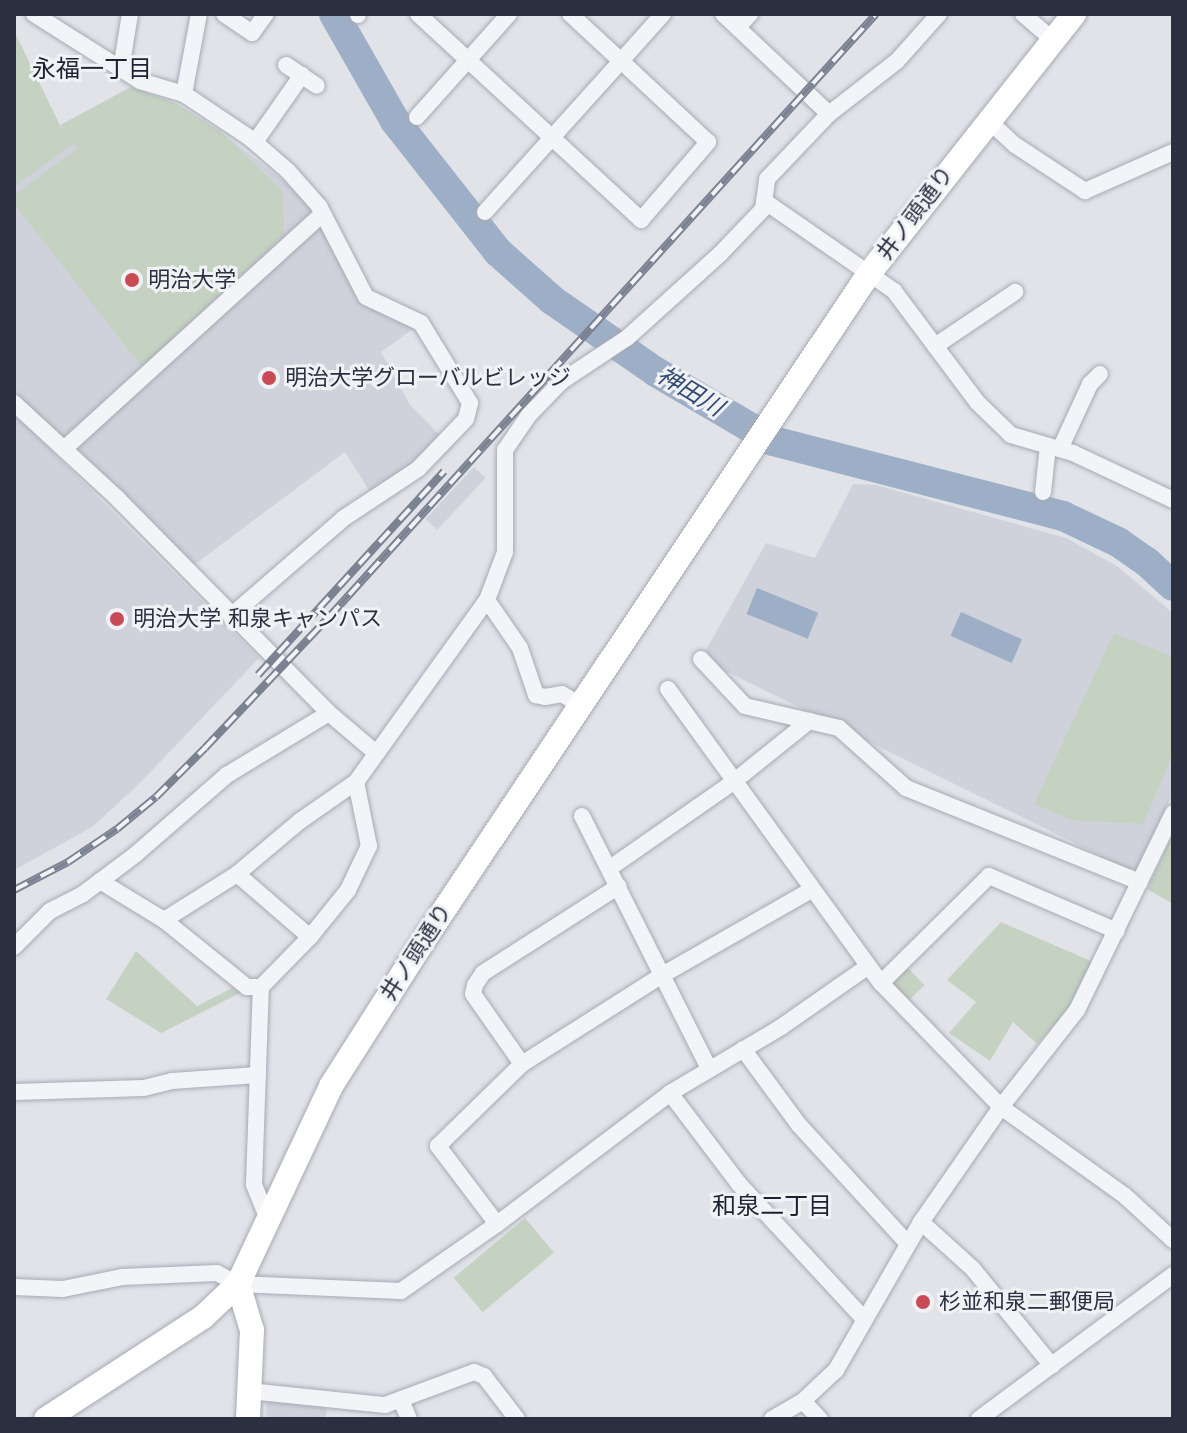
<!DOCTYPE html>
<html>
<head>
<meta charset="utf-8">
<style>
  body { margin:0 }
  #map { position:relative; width:1187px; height:1433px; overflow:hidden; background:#e1e3e9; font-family:"DejaVu Sans","Noto Sans JP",sans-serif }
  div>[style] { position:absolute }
  .built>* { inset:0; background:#cfd2db; transform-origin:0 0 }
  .green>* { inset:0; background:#c5d2c2; transform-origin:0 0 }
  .water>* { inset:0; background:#9dafc7; transform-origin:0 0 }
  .river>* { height:30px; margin:-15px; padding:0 15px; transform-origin:15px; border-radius:15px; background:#9dafc7 }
  .roads { filter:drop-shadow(0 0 2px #a6aab3) drop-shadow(0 0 2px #a6aab3) }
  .minor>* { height:16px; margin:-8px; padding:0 8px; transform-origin:8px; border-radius:8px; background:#f3f4f7 }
  .secondary>* { height:24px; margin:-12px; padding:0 12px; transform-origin:12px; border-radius:12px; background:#fff }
  .rail>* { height:8px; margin-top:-4px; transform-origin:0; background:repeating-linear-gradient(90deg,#f0f2f6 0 15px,#7b8292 0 30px); box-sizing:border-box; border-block:2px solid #7b8292 }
  .secondary-bridge>* { height:24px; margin:-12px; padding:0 12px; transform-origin:12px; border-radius:12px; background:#fff }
  .dots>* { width:22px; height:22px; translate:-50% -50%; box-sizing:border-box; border:4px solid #f0f2f6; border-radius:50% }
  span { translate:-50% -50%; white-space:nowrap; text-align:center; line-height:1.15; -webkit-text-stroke:6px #f0f2f6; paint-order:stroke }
  .street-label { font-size:22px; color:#2a3040 }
  .poi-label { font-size:22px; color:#2a3040 }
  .left { translate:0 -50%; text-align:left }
  .neighbourhood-label { font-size:24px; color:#1c2231 }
  .water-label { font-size:24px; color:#354d72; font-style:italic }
  .frame { position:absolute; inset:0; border:16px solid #2a3040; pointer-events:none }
</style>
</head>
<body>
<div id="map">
  <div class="built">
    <i style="clip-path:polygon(14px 31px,60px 125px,131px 87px,177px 104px,221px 132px,297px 192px,319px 216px,366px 297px,421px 323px,381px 352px,410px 405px,447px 442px,374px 498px,345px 452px,186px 571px,14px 403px)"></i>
    <i style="clip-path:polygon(14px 413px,259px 658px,138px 785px,92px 827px,14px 870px)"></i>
    <i style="left:474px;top:467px;width:16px;height:71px;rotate:43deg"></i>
    <i style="clip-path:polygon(853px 484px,876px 485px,1066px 538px,1117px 566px,1173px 613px,1173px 793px,1139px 868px,1129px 870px,701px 659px,766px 543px,815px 558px)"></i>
    <i style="clip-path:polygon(267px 1399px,327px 1405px,326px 1419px,266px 1419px)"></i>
  </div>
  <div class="green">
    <i style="clip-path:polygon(14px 31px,60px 126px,68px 137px,61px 125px,131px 87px,177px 104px,221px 132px,282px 190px,284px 235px,142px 367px,14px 204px,14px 195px,77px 149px,73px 144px,14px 187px)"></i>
    <i style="clip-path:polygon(1114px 633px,1173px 657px,1173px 754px,1143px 824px,1071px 820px,1034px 804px)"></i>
    <i style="clip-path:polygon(1173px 834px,1173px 904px,1147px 889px)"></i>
    <i style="clip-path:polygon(1001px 922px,1093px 962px,1074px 1003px,1037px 1044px,1013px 1022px,990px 1061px,949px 1033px,976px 1002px,947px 980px)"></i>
    <i style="clip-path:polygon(136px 951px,197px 1006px,232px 988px,242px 992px,161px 1033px,106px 999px)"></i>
    <i style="left:905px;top:965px;width:28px;height:25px;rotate:46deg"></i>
    <i style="left:525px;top:1218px;width:45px;height:93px;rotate:50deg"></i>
  </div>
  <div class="water">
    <i style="left:757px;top:588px;width:66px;height:28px;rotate:22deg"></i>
    <i style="left:961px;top:612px;width:67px;height:26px;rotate:24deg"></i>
  </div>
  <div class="river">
    <i style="left:334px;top:14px;width:123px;rotate:60.3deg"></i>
    <i style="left:395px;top:121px;width:167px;rotate:51.8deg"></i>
    <i style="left:498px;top:252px;width:72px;rotate:41.6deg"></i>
    <i style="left:552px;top:300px;width:126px;rotate:34.7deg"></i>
    <i style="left:656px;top:372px;width:136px;rotate:30.5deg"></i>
    <i style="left:773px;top:441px;width:300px;rotate:14.5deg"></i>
    <i style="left:1063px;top:516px;width:61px;rotate:25.3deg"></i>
    <i style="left:1118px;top:542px;width:35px;rotate:35deg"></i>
    <i style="left:1147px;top:562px;width:35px;rotate:43deg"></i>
  </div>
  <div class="roads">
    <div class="minor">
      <i style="left:34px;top:14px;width:125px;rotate:32.3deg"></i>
      <i style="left:140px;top:81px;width:46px;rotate:16.5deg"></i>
      <i style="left:184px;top:94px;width:79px;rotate:33.7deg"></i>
      <i style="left:250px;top:138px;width:50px;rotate:41deg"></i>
      <i style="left:288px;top:171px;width:47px;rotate:48.5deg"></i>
      <i style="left:319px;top:206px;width:102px;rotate:62.7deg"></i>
      <i style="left:366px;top:297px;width:61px;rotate:25.3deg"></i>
      <i style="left:421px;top:323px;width:94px;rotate:58.5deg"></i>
      <i style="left:470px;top:403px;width:16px;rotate:104deg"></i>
      <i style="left:466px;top:419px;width:69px;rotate:133.8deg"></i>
      <i style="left:418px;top:469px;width:89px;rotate:146.5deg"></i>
      <i style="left:344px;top:518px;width:150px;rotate:139.1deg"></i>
      <i style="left:224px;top:14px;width:34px;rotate:34deg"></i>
      <i style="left:252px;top:33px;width:24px;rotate:-54deg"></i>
      <i style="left:418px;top:14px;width:304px;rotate:42.7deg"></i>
      <i style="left:641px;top:220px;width:103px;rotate:-49.3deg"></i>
      <i style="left:708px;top:142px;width:119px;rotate:-137deg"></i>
      <i style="left:621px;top:61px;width:63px;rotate:-48.2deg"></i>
      <i style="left:723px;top:14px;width:146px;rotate:43.3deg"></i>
      <i style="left:1023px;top:14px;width:40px;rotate:41deg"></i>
      <i style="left:358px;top:15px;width:1px;rotate:-90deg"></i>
      <i style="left:738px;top:27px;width:18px;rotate:-47deg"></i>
      <i style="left:286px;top:65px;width:37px;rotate:34deg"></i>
      <i style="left:121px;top:69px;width:56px;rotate:-80.7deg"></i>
      <i style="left:184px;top:94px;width:81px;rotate:-79.4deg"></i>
      <i style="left:417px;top:117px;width:138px;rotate:-48.2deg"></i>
      <i style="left:988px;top:120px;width:37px;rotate:43deg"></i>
      <i style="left:1015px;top:145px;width:84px;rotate:33.3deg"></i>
      <i style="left:1085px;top:191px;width:96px;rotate:-23.9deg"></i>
      <i style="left:255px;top:142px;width:82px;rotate:-55deg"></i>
      <i style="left:767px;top:203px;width:155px;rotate:34.7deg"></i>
      <i style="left:894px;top:291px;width:139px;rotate:53.2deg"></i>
      <i style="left:977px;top:402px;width:47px;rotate:44.1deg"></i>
      <i style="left:1011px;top:435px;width:65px;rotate:16.2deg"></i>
      <i style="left:1073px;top:453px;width:110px;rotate:25.2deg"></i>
      <i style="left:485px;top:212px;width:203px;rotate:-48deg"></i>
      <i style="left:621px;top:61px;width:69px;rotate:-137.3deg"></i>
      <i style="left:935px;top:346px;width:97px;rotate:-34deg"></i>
      <i style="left:14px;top:403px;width:142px;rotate:42.7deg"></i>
      <i style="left:118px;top:499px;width:301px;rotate:45.4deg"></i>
      <i style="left:329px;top:713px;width:62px;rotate:40.4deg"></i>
      <i style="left:64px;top:449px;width:349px;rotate:-42.3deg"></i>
      <i style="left:1060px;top:449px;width:72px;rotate:-65.2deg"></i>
      <i style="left:1090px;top:384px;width:14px;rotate:-45deg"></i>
      <i style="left:1043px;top:492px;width:46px;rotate:-83.8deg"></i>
      <i style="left:487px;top:600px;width:58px;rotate:55.5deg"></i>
      <i style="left:520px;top:648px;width:50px;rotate:71.2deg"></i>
      <i style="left:536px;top:695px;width:9px;rotate:13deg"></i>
      <i style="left:545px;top:697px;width:17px;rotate:-10deg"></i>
      <i style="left:562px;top:694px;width:22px;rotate:32deg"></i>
      <i style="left:701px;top:659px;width:64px;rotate:46.9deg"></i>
      <i style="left:745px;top:706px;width:97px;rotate:13.2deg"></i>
      <i style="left:839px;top:728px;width:90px;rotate:41.8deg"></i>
      <i style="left:906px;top:788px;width:252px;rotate:21.9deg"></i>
      <i style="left:668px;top:689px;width:363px;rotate:54.1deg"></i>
      <i style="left:881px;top:983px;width:173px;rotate:45.9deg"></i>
      <i style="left:1001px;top:1107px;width:151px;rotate:35.6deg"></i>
      <i style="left:1124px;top:1195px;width:67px;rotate:42.6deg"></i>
      <i style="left:582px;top:816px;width:283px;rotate:63.3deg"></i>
      <i style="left:610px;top:868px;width:149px;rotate:-34.9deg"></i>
      <i style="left:732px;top:783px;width:99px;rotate:-38.8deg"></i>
      <i style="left:237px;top:874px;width:96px;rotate:40.8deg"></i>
      <i style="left:100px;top:881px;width:75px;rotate:31.4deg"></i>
      <i style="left:164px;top:920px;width:107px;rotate:38.9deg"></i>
      <i style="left:247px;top:987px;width:14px"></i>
      <i style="left:164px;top:920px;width:86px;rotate:-32.2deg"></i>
      <i style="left:237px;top:874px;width:82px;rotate:-40.1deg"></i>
      <i style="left:300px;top:821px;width:68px;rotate:-34.9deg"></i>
      <i style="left:356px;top:782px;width:224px;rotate:-54.3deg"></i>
      <i style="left:487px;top:600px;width:51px;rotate:-69.4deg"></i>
      <i style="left:505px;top:552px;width:102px;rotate:-90deg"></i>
      <i style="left:505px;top:450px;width:42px;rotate:-55.6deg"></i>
      <i style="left:529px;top:415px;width:47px;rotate:-45.9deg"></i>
      <i style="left:562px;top:381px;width:78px;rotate:-33.5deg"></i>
      <i style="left:627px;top:338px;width:125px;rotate:-42.1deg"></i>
      <i style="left:720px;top:254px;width:62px;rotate:-46.3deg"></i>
      <i style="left:763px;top:209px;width:30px;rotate:-82deg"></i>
      <i style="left:767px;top:179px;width:90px;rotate:-46.4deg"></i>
      <i style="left:829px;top:114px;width:86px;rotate:-37.9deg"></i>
      <i style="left:897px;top:61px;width:63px;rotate:-48.2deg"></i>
      <i style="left:14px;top:947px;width:51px;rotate:-45deg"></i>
      <i style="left:50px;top:911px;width:37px;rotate:-27deg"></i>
      <i style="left:83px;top:894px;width:66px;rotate:-37deg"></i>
      <i style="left:136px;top:854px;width:121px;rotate:-41deg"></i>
      <i style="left:227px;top:775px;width:119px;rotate:-31.3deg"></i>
      <i style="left:881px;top:983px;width:152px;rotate:-44.7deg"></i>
      <i style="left:989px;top:876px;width:139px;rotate:23.3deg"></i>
      <i style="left:743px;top:1049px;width:94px;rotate:53.6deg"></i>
      <i style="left:799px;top:1125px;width:160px;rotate:47.5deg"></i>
      <i style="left:522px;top:1064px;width:85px;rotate:-125deg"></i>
      <i style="left:473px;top:994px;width:9px;rotate:-77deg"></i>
      <i style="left:475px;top:985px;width:14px;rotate:-56deg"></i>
      <i style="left:483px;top:973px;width:161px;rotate:-32.6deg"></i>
      <i style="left:14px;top:1092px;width:130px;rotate:-1.8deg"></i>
      <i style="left:144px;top:1088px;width:29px;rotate:-14deg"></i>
      <i style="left:172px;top:1081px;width:86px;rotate:-4deg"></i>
      <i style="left:670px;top:1093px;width:114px;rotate:52.8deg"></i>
      <i style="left:739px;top:1184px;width:184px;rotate:47.2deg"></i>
      <i style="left:267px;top:1217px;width:35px;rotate:-112deg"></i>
      <i style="left:254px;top:1184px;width:197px;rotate:-88deg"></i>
      <i style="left:261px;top:987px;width:70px;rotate:-45.6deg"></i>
      <i style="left:310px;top:937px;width:60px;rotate:-51deg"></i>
      <i style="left:348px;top:890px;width:49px;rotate:-64.5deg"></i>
      <i style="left:369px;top:846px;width:65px;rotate:-101.5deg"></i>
      <i style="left:921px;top:1222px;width:70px;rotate:42.1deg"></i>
      <i style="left:973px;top:1269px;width:125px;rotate:50.8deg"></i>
      <i style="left:497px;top:1224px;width:98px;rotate:-127.1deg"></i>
      <i style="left:438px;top:1146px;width:117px;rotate:-44.3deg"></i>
      <i style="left:522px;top:1064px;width:168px;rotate:-32.4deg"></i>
      <i style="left:664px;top:974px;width:169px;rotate:-29.7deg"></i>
      <i style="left:14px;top:1287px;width:49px;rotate:2.3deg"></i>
      <i style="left:63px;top:1289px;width:60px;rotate:-11.5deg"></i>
      <i style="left:122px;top:1277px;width:95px;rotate:-2.4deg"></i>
      <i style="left:217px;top:1273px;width:24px;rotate:28deg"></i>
      <i style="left:238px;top:1284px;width:163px;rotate:2.5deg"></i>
      <i style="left:401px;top:1291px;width:117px;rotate:-34.9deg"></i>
      <i style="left:497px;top:1224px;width:217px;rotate:-37.1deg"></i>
      <i style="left:670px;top:1093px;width:129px;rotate:-30.7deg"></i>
      <i style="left:781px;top:1027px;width:105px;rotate:-34.9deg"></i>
      <i style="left:249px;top:1391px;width:137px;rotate:5.9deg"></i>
      <i style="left:385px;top:1405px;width:95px;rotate:-20.3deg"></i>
      <i style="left:474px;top:1372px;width:11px;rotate:22deg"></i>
      <i style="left:484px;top:1376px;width:54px;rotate:52.5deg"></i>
      <i style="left:401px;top:1400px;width:21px;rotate:67deg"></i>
      <i style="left:803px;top:1401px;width:25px;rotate:47deg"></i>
      <i style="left:772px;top:1419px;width:36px;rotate:-30deg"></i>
      <i style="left:803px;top:1401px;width:45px;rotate:-43.2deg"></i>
      <i style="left:836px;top:1370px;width:171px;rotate:-60.1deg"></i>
      <i style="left:921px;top:1222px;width:140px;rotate:-55.2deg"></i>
      <i style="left:1001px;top:1107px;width:123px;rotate:-51.9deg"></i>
      <i style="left:1077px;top:1010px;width:219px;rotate:-64deg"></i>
      <i style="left:979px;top:1419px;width:242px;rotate:-36.6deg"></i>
    </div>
    <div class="secondary">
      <i style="left:879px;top:261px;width:315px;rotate:-51.7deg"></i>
      <i style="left:238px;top:1284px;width:48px;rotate:73.1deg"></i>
      <i style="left:252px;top:1330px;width:89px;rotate:92.6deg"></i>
      <i style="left:46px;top:1419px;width:187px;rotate:-33deg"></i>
      <i style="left:203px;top:1317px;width:48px;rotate:-43.3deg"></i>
      <i style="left:238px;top:1284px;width:219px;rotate:-64.8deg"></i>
      <i style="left:331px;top:1086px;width:177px;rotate:-57.5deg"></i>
      <i style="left:426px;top:937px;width:785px;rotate:-56.27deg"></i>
    </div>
  </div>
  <div class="rail">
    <i style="left:258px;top:675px;width:276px;rotate:-47.6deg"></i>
    <i style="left:14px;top:890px;width:61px;rotate:-27.4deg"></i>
    <i style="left:68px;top:862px;width:59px;rotate:-34deg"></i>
    <i style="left:117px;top:829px;width:50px;rotate:-39.4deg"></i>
    <i style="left:156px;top:797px;width:69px;rotate:-45deg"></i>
    <i style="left:205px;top:748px;width:180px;rotate:-46.6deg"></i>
    <i style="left:329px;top:617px;width:814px;rotate:-47.79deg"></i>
  </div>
  <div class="secondary-bridge">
    <i style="left:862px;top:284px;width:29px;rotate:-54deg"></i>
  </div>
  <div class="dots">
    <i style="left:132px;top:280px;background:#c94b55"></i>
    <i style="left:269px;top:378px;background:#c94b55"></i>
    <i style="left:117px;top:619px;background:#c94b55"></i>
    <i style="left:923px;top:1302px;background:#c94b55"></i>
  </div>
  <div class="street-label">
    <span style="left:915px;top:213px;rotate:-53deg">井ノ頭通り</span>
    <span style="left:416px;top:952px;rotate:-57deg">井ノ頭通り</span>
  </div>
  <div class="poi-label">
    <span class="left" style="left:148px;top:280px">明治大学</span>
    <span class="left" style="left:285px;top:378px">明治大学グローバルビレッジ</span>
    <span class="left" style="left:133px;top:619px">明治大学 和泉キャンパス</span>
    <span class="left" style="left:939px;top:1302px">杉並和泉二郵便局</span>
  </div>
  <div class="neighbourhood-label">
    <span style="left:92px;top:70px">永福一丁目</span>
    <span style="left:772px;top:1207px">和泉二丁目</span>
  </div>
  <div class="water-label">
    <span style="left:690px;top:392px;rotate:31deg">神田川</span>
  </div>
  <div class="frame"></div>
</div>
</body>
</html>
